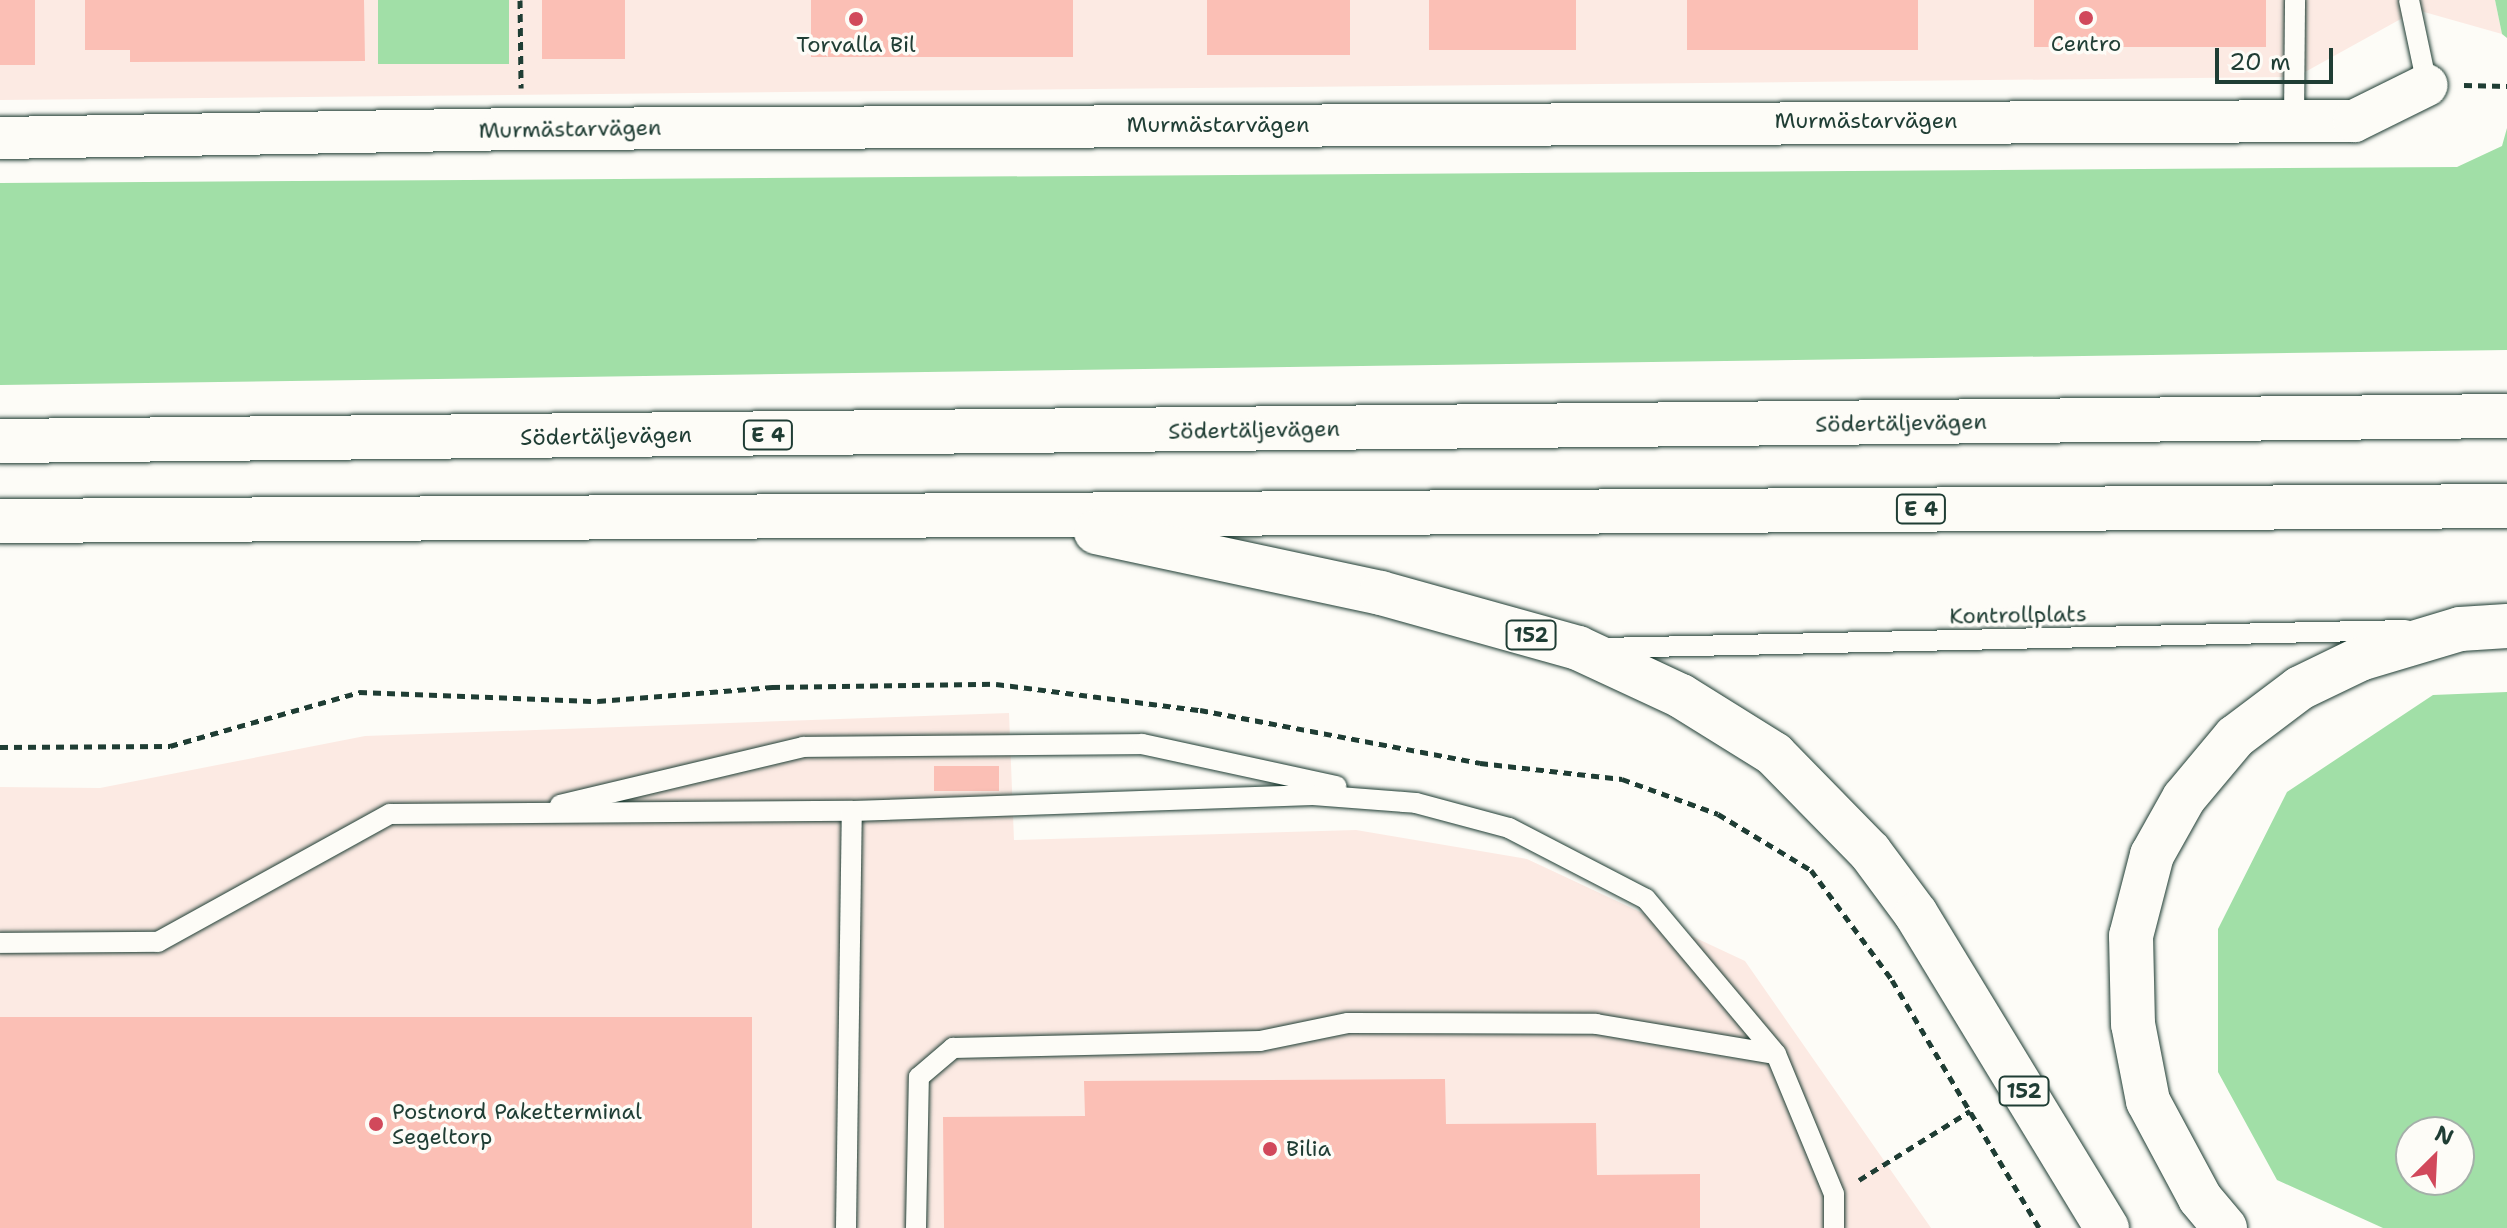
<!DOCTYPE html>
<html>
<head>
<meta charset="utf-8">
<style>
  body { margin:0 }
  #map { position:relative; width:2507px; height:1228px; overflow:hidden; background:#fdfcf7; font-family:"Shantell Sans",sans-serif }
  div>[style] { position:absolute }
  .built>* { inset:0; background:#fceae3 }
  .green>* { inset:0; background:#a1dfa7; transform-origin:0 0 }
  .building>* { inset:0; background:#fbbfb5; transform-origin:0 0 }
  .path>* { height:5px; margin-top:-2.5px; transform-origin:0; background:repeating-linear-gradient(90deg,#1f3d34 0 8px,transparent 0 14px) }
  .roads { filter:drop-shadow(0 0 2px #1f3d34) drop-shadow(0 0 2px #1f3d34) }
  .service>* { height:20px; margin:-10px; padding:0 10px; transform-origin:10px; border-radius:10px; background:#fdfcf7 }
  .minor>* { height:42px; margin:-21px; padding:0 21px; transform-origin:21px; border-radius:21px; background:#fdfcf7 }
  .motorway>* { height:44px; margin:-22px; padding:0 22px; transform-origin:22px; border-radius:22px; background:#fdfcf7 }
  .dots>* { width:22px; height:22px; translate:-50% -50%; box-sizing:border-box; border:4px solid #fdfcf7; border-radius:50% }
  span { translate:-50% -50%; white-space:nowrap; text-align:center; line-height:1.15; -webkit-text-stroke:7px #fdfcf7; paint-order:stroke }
  .shield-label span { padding:2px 6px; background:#fdfcf7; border:2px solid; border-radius:6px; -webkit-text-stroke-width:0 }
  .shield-label { font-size:20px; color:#1f3d34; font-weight:700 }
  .poi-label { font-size:22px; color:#1f3d34 }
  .left { translate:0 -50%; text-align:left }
  .street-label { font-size:22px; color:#1f3d34 }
  .north { position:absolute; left:2395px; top:1116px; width:80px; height:80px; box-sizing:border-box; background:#fdfcf7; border:2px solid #a4b0a9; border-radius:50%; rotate:24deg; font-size:22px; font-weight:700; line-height:32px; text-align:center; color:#1f3d34 }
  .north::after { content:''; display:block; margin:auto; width:28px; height:36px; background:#d1495b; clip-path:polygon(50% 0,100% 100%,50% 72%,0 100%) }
  .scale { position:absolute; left:2215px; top:48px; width:118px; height:36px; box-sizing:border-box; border:4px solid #1f3d34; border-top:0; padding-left:10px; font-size:24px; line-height:28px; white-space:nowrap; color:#1f3d34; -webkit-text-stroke:6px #fdfcf7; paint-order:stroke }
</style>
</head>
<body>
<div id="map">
  <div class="built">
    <i style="clip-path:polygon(0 0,2495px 0,2502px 34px,2417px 10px,2296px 77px,0 100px)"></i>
    <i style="clip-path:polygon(1009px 713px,1014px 840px,1356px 830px,1527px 859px,1745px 961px,1931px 1228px,0 1228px,0 787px,100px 788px,365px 736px)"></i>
  </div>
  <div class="green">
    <i style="left:378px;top:0;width:131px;height:64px"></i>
    <i style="clip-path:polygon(2495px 0,2507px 0,2507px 38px,2502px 34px)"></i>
    <i style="clip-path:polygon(2507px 128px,2507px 350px,0 385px,0 183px,2457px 167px,2502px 146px)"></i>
    <i style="clip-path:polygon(evenodd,2507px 692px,2507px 1228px,2383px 1228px,2277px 1180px,2218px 1072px,2218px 929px,2287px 792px,2433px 695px,2507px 692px,2411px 1132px,2459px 1132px,2459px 1180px,2411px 1180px,2411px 1132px)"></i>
  </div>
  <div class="building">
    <i style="left:0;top:0;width:35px;height:65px"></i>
    <i style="clip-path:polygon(85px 0,364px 0,365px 61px,130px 62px,130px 50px,85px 50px)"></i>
    <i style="left:542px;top:0;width:83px;height:59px"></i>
    <i style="left:811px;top:0;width:262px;height:57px"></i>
    <i style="left:1207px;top:0;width:143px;height:55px"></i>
    <i style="left:1429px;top:0;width:147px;height:50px"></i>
    <i style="left:1687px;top:0;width:231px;height:50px"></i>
    <i style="left:2034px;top:0;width:232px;height:47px"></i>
    <i style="left:934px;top:766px;width:65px;height:25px"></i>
    <i style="left:752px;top:1017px;width:211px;height:752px;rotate:90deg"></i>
    <i style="clip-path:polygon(1445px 1079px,1446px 1124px,1596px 1123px,1597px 1175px,1700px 1174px,1700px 1228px,944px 1228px,943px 1117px,1085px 1116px,1084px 1081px)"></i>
  </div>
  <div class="path">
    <i style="left:520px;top:0;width:88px;rotate:89.3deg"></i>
    <i style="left:2464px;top:85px;width:43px;rotate:1.3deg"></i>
    <i style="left:0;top:747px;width:170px;rotate:-0.3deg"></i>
    <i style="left:170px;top:746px;width:197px;rotate:-15.9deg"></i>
    <i style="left:359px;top:692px;width:239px;rotate:2.2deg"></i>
    <i style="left:598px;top:701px;width:175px;rotate:-4.6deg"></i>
    <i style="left:772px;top:687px;width:224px;rotate:-0.8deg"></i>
    <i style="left:996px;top:684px;width:206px;rotate:7.3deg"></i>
    <i style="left:1200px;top:710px;width:285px;rotate:10.7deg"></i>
    <i style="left:1480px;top:763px;width:143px;rotate:6.4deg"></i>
    <i style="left:1622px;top:779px;width:102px;rotate:20deg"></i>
    <i style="left:1718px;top:814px;width:109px;rotate:31.1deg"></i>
    <i style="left:1811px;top:870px;width:137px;rotate:53.6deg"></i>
    <i style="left:1892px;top:980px;width:288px;rotate:59.3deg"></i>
    <i style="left:1859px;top:1180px;width:131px;rotate:-31.9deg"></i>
  </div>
  <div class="roads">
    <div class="service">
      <i style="left:2409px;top:0;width:87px;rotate:78deg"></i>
      <i style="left:2294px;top:120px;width:120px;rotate:-89.5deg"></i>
      <i style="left:1602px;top:648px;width:804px;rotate:-1.28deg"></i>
      <i style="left:560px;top:805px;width:250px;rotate:-13.4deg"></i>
      <i style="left:803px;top:747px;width:339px;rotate:-0.5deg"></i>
      <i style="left:1142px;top:744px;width:199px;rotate:12.2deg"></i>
      <i style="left:0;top:943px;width:158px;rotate:-0.4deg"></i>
      <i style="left:158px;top:942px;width:265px;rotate:-28.9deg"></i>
      <i style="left:390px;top:814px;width:462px;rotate:-0.4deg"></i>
      <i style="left:852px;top:811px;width:461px;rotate:-2deg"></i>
      <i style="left:1313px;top:795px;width:103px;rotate:4.4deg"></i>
      <i style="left:1416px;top:803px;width:96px;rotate:15deg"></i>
      <i style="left:1509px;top:828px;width:154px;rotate:27.4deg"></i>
      <i style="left:1646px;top:899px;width:202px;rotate:50deg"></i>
      <i style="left:1776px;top:1054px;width:152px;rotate:67.5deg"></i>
      <i style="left:1834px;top:1194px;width:34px;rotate:90deg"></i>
      <i style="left:846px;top:1228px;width:417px;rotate:-89.2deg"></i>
      <i style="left:916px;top:1228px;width:151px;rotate:-88.9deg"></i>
      <i style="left:919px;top:1077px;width:45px;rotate:-40.5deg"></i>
      <i style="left:953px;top:1048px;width:307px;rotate:-1.3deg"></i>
      <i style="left:1260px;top:1041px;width:90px;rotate:-11.6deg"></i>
      <i style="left:1348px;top:1023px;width:248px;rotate:0.2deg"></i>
      <i style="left:1596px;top:1024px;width:182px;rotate:9.5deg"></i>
    </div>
    <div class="minor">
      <i style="left:0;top:138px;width:522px;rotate:-0.99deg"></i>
      <i style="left:522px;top:129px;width:1832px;rotate:-0.25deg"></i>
      <i style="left:2354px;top:121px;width:81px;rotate:-26.3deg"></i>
    </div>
    <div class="motorway">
      <i style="left:0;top:441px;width:2507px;rotate:-0.57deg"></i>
      <i style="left:0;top:521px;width:2507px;rotate:-0.34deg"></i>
      <i style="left:1096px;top:532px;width:291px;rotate:12.1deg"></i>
      <i style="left:1381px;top:593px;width:205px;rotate:15.6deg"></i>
      <i style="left:1578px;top:648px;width:114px;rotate:25deg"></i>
      <i style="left:1681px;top:696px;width:110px;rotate:31.9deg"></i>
      <i style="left:1774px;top:754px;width:137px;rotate:45.6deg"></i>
      <i style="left:1870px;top:852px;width:77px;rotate:53.4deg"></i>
      <i style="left:1916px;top:914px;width:368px;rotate:58.7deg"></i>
      <i style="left:2225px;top:1228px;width:39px;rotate:-130deg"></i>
      <i style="left:2200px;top:1198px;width:110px;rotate:-118.2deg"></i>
      <i style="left:2148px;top:1101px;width:78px;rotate:-101deg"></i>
      <i style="left:2133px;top:1024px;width:88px;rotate:-91.3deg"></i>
      <i style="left:2131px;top:936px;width:84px;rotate:-75.5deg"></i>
      <i style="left:2152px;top:855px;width:65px;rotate:-60.7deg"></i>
      <i style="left:2184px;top:798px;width:80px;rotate:-50.1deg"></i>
      <i style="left:2235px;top:737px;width:81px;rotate:-37deg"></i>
      <i style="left:2300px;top:688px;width:67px;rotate:-25.8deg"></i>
      <i style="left:2360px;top:659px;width:104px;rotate:-16.7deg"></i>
      <i style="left:2460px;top:629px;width:47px;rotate:-3.7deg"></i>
    </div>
  </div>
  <div class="dots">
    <i style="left:2086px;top:18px;background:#d1495b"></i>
    <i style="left:856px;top:19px;background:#d1495b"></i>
    <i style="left:376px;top:1124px;background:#d1495b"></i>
    <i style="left:1270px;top:1149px;background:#d1495b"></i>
  </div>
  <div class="shield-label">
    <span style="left:768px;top:435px">E 4</span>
    <span style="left:1921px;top:509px">E 4</span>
    <span style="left:1531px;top:635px">152</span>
    <span style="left:2024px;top:1091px">152</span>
  </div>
  <div class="poi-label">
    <span style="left:2086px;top:44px">Centro</span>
    <span style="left:856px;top:45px">Torvalla Bil</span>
    <span class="left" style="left:392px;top:1124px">Postnord Paketterminal<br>Segeltorp</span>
    <span class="left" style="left:1286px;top:1149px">Bilia</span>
  </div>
  <div class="street-label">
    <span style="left:1866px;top:121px">Murmästarvägen</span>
    <span style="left:1218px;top:125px">Murmästarvägen</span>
    <span style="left:570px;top:129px;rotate:-1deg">Murmästarvägen</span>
    <span style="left:1901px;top:423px;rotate:-1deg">Södertäljevägen</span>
    <span style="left:1254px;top:430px;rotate:-1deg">Södertäljevägen</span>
    <span style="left:606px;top:436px;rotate:-1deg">Södertäljevägen</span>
    <span style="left:2018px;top:615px;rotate:-1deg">Kontrollplats</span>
  </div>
  <div class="north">N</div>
  <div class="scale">20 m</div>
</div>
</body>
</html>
